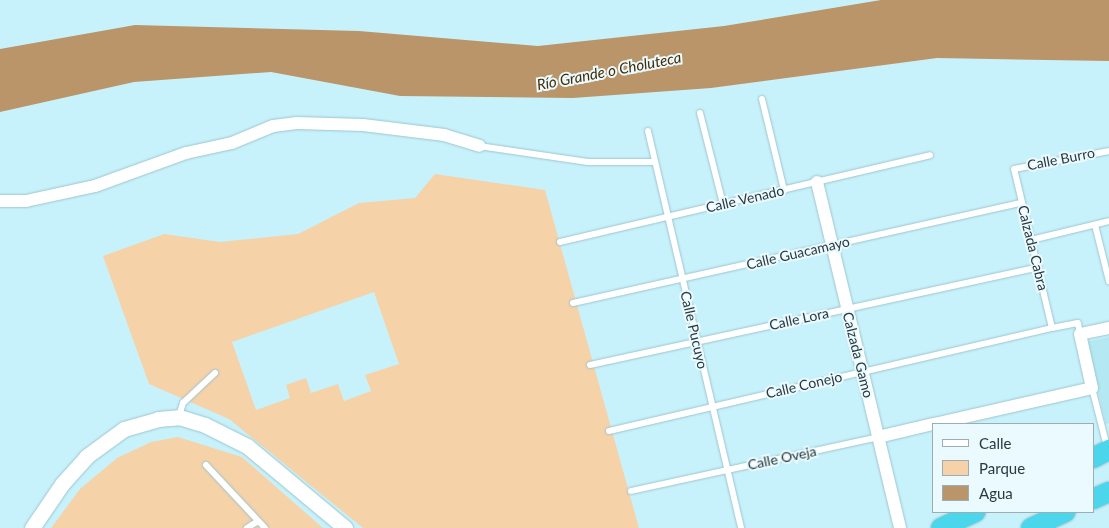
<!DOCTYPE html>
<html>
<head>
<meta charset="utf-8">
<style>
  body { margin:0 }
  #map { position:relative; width:1109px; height:528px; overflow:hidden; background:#c8f2fb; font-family:Lato,sans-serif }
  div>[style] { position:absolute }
  .built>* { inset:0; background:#b4e8f2 }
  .green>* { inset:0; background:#f6d2a8 }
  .water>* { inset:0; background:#ba9569 }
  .roads { filter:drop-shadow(0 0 1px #9dc5ce) drop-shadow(0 0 1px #9dc5ce) }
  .service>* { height:6px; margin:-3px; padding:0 3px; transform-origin:3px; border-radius:3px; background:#fff }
  .minor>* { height:12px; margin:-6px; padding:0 6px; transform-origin:6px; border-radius:6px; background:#fff }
  .tertiary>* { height:15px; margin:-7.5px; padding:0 7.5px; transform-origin:7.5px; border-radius:7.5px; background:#fff }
  .trunk>* { height:20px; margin:-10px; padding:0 10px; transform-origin:10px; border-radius:10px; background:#4cd6ec }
  span { translate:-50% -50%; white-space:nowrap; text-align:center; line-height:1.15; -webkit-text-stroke:4px #eafafe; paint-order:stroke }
  .street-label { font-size:14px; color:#29393d }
  .water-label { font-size:15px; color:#462c06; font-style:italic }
  .legend { position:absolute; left:932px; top:423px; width:162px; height:90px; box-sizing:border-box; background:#eafafe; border:1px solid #9dadb1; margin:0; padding:6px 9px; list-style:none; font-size:15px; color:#29393d }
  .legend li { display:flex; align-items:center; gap:10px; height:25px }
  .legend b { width:25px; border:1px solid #9dadb1 }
</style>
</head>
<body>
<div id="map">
  <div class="built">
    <i style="clip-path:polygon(1109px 337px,1109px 423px,1106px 424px,1086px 342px)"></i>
  </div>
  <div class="green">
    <i style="clip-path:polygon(evenodd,435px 174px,545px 190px,639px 528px,363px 528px,229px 419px,149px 384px,103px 256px,164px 234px,220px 242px,298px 234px,359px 203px,415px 198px,435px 174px,374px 292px,399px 364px,365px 375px,371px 391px,344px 401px,338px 384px,311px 393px,306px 378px,286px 385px,290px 398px,256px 410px,232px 342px,374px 292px)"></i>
    <i style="clip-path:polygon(178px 437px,242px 457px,323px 528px,51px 528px,80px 489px,117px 458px,151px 442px)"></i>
  </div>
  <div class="water">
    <i style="clip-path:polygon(881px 0,1109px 0,1109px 61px,937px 58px,711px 88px,573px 98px,400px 96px,271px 72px,134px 82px,0 112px,0 49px,135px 25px,359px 31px,538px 46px,724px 26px)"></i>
  </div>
  <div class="roads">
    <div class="service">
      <i style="left:762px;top:99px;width:94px;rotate:76.4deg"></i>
      <i style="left:700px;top:113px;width:94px;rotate:75.8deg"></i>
      <i style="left:648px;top:131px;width:408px;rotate:76.8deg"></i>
      <i style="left:479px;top:146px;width:110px;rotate:8.4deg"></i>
      <i style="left:588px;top:162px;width:67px"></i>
      <i style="left:1095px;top:225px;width:58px;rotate:76deg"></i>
      <i style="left:1031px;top:240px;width:80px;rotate:-13.7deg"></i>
      <i style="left:560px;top:242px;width:380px;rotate:-13.2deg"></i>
      <i style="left:573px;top:303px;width:460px;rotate:-12.6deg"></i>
      <i style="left:1052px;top:328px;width:163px;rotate:-103.4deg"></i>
      <i style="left:1014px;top:169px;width:97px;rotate:-10.7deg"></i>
      <i style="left:590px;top:365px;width:459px;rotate:-12.3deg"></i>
      <i style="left:1092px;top:388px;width:61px;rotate:75.7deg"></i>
      <i style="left:179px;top:416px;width:14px;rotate:-73deg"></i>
      <i style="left:183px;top:403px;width:44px;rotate:-43.2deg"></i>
      <i style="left:609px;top:431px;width:455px;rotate:-13.1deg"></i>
      <i style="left:1052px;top:328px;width:26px;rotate:-11deg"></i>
      <i style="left:1078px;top:323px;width:11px;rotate:80deg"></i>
      <i style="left:206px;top:465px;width:86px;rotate:46.9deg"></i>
      <i style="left:631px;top:491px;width:253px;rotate:-12.3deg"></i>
      <i style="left:247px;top:528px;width:13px;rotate:-32deg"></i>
    </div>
    <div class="minor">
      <i style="left:817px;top:182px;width:356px;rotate:76.5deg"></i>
      <i style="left:0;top:201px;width:26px"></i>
      <i style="left:26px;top:201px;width:71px;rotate:-12.3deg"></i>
      <i style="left:95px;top:186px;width:97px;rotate:-19.9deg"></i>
      <i style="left:186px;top:153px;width:47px;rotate:-12.3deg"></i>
      <i style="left:232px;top:143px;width:44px;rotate:-22.5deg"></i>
      <i style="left:273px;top:126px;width:24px;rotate:-7deg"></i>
      <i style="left:297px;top:123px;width:66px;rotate:1.7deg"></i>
      <i style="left:363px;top:125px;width:82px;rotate:7deg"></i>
      <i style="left:444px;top:135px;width:37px;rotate:17deg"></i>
      <i style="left:934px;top:424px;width:162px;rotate:-12.8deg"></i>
      <i style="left:1092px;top:388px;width:55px;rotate:-102.5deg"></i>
      <i style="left:1080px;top:334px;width:30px;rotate:-12deg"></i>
      <i style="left:878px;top:437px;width:57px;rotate:-13.3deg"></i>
    </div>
    <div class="tertiary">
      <i style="left:32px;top:528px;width:53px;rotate:-55.7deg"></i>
      <i style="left:62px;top:484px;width:38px;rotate:-48deg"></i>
      <i style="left:87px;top:456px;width:46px;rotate:-36.1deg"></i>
      <i style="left:124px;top:429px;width:35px;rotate:-16deg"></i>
      <i style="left:158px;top:419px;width:21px;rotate:-5deg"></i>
      <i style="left:179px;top:417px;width:27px;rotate:17deg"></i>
      <i style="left:205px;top:425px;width:47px;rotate:26.6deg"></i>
      <i style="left:247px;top:446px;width:128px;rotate:39.9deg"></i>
    </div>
    <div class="trunk">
      <i style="left:1093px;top:458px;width:18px;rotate:-27deg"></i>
      <i style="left:1093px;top:499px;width:17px;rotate:-24deg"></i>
      <i style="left:941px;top:528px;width:38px;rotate:-25deg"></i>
      <i style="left:1031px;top:528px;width:38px;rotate:-25deg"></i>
    </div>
  </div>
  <div class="street-label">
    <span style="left:1061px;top:159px;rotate:-11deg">Calle Burro</span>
    <span style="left:745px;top:199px;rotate:-13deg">Calle Venado</span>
    <span style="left:1033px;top:248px;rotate:76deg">Calzada Cabra</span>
    <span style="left:798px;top:253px;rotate:-13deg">Calle Guacamayo</span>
    <span style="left:799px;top:319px;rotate:-12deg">Calle Lora</span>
    <span style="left:694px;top:330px;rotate:77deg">Calle Pucuyo</span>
    <span style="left:858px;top:355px;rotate:76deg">Calzada Gamo</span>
    <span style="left:804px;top:385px;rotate:-13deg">Calle Conejo</span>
    <span style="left:782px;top:458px;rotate:-12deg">Calle Oveja</span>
  </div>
  <div class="water-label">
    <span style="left:609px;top:71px;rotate:-11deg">Río Grande o Choluteca</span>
  </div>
  <ul class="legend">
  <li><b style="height:6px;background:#fff"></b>Calle</li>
  <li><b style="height:14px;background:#f6d2a8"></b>Parque</li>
  <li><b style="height:14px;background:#ba9569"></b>Agua</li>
  </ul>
</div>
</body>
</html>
